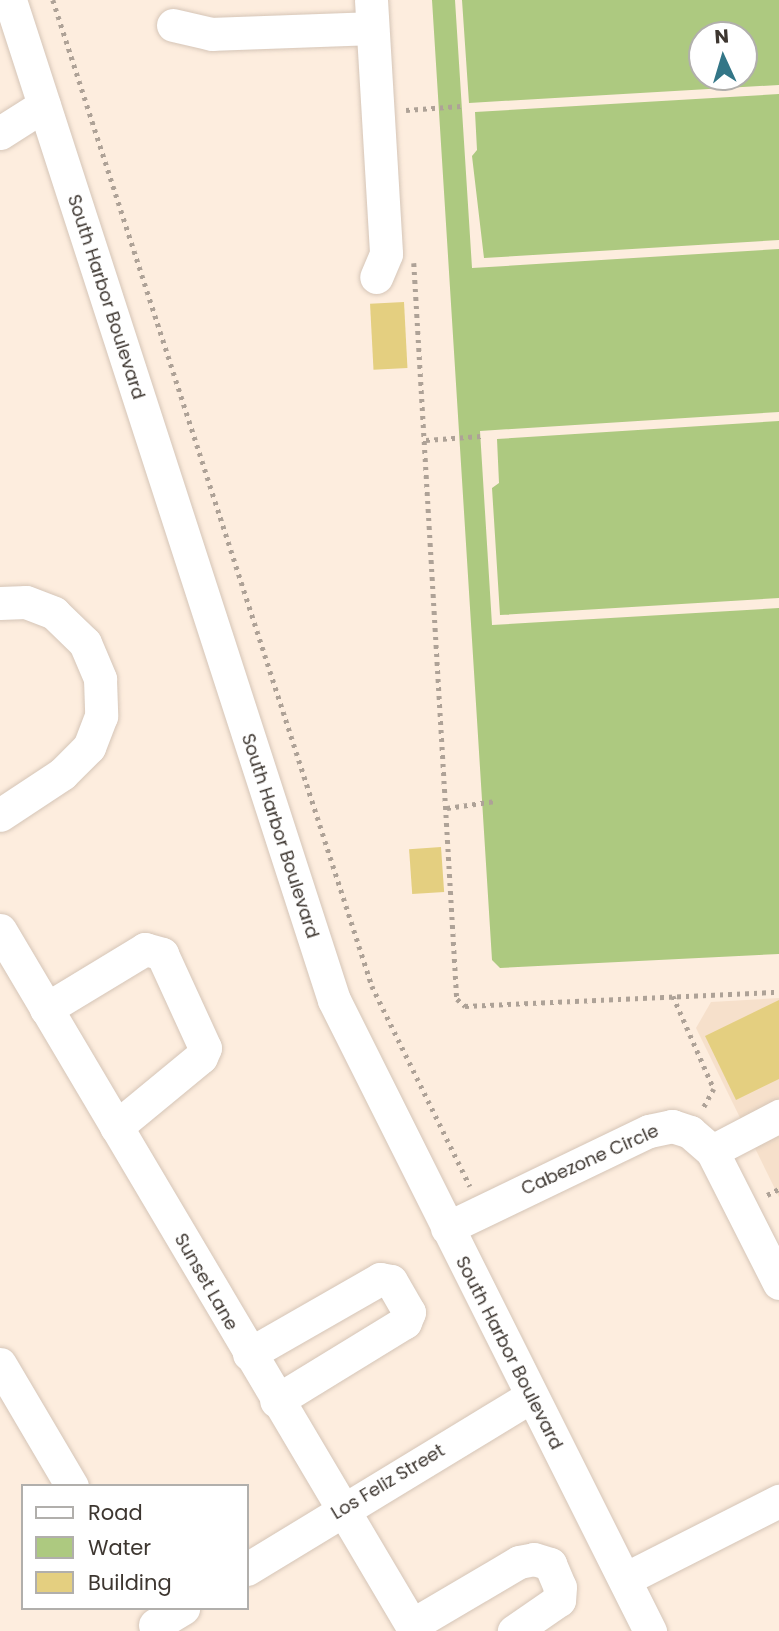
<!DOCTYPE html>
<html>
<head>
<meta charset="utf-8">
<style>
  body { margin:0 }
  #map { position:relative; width:779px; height:1631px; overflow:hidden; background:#fdedde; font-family:Poppins,sans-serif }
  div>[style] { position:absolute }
  .built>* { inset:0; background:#f6e0cb }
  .water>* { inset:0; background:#adc980 }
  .pier>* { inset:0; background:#fdedde }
  .building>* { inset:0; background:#e4cf80; transform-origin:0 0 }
  .path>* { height:4.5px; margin-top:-2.25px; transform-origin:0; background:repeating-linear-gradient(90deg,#aea297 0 3.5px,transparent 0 8.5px) }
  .roads { filter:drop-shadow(0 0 2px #d5c5b7) drop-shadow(0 0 2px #d5c5b7) }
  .minor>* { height:33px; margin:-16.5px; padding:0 16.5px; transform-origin:16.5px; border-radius:16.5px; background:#fff }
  span { translate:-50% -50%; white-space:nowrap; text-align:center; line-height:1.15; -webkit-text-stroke:7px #fff; paint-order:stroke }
  .street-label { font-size:18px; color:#3d3630 }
  .legend { position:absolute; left:21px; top:1484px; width:228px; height:126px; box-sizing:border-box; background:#fff; border:2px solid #b1afac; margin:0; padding:9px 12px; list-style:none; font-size:21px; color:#3d3630 }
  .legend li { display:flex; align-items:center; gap:14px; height:35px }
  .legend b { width:35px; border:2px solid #b1afac }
  .north { position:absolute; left:688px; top:21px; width:70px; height:70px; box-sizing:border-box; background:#fff; border:2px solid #b1afac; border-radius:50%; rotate:356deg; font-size:19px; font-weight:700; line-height:28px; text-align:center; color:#3d3630 }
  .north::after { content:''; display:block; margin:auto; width:24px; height:32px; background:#337687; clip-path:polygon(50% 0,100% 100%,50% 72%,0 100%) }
</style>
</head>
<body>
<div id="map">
  <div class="built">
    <i style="clip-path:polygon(779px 998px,779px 1197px,696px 1028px,711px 1002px)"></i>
  </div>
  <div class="water">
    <i style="clip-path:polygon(evenodd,432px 0,779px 0,779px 954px,500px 968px,492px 960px,432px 0,702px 35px,744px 35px,744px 77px,702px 77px,702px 35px)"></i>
  </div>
  <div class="pier">
    <i style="clip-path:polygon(455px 0,462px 0,469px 103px,779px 85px,779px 94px,475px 112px,477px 150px,472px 156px,484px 258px,779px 240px,779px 249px,472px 268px)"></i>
    <i style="clip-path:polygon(779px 412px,779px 421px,497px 439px,499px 483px,492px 488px,500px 615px,779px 598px,779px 608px,492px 625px,480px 431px)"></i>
  </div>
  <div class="building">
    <i style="left:404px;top:302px;width:66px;height:34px;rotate:87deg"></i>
    <i style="left:441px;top:847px;width:45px;height:32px;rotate:86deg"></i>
    <i style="clip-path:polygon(779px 1000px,779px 1079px,736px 1100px,705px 1036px)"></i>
  </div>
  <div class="path">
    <i style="left:53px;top:0;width:1036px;rotate:72.07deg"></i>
    <i style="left:372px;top:986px;width:223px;rotate:63.9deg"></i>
    <i style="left:406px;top:110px;width:55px;rotate:-4.2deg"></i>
    <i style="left:414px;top:263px;width:737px;rotate:86.66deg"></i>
    <i style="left:457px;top:999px;width:11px;rotate:41deg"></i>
    <i style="left:465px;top:1006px;width:314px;rotate:-2.6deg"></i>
    <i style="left:426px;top:440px;width:55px;rotate:-4.2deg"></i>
    <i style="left:447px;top:808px;width:49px;rotate:-8.1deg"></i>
    <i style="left:673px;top:996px;width:102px;rotate:66.2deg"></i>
    <i style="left:714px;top:1089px;width:23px;rotate:119deg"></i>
    <i style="left:767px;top:1195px;width:13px;rotate:-27deg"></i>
  </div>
  <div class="roads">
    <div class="minor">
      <i style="left:10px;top:0;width:1051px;rotate:72.05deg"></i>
      <i style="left:334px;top:1000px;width:706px;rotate:63.4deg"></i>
      <i style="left:371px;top:0;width:254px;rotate:86.6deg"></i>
      <i style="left:386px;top:254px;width:25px;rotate:113deg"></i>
      <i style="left:173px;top:25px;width:40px;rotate:13deg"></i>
      <i style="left:212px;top:34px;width:160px;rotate:-2.1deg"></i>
      <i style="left:0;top:133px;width:52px;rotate:-32.5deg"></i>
      <i style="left:0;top:603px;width:26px;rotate:-2deg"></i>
      <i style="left:26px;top:602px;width:30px;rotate:21deg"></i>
      <i style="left:54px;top:613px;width:43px;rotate:44.1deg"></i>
      <i style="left:85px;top:643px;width:39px;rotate:67deg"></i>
      <i style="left:100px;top:679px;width:37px;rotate:88deg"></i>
      <i style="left:101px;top:716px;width:33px;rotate:111deg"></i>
      <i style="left:89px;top:747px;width:38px;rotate:135deg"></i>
      <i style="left:62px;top:774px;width:74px;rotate:146.5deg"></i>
      <i style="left:0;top:930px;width:815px;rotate:59.37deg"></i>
      <i style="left:46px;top:1009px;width:116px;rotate:-31.2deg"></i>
      <i style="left:145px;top:949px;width:18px;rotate:16deg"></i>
      <i style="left:162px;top:954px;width:103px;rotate:65.4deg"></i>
      <i style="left:205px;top:1048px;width:10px;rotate:114deg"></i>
      <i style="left:201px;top:1057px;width:110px;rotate:140.5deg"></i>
      <i style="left:712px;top:1151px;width:76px;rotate:-27.6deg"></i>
      <i style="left:447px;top:1228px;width:224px;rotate:-25.7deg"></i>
      <i style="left:649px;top:1131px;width:24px;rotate:-12deg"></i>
      <i style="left:672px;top:1126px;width:19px;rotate:18deg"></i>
      <i style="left:690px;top:1132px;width:29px;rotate:41deg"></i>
      <i style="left:712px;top:1151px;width:148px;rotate:63.1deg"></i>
      <i style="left:249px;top:1354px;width:151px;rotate:-29.8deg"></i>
      <i style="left:380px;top:1279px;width:11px;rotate:10deg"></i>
      <i style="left:391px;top:1281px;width:36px;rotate:60deg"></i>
      <i style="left:409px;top:1312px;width:11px;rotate:112deg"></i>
      <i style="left:405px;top:1322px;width:151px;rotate:148.5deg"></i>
      <i style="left:0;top:1364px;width:142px;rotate:59.5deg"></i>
      <i style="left:247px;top:1569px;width:331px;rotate:-31.3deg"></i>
      <i style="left:625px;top:1579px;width:173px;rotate:-26.9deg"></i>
      <i style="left:155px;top:1625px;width:33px;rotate:-31deg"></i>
      <i style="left:412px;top:1625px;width:124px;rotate:-30.5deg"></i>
      <i style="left:519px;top:1562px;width:15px;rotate:-11deg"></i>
      <i style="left:534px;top:1559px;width:17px;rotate:17deg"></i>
      <i style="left:550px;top:1564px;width:25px;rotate:67deg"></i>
      <i style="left:560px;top:1587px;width:13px;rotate:94deg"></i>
      <i style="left:559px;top:1600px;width:55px;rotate:145.4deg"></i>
    </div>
  </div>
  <div class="street-label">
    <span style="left:106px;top:297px;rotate:72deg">South Harbor Boulevard</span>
    <span style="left:280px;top:836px;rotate:72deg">South Harbor Boulevard</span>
    <span style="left:590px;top:1160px;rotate:-24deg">Cabezone Circle</span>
    <span style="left:206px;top:1282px;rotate:60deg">Sunset Lane</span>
    <span style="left:509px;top:1353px;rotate:63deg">South Harbor Boulevard</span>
    <span style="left:388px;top:1482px;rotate:-31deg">Los Feliz Street</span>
  </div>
  <ul class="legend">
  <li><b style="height:9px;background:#fff"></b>Road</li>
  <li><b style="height:19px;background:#adc980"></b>Water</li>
  <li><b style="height:19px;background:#e4cf80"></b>Building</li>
  </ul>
  <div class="north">N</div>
</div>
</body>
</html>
